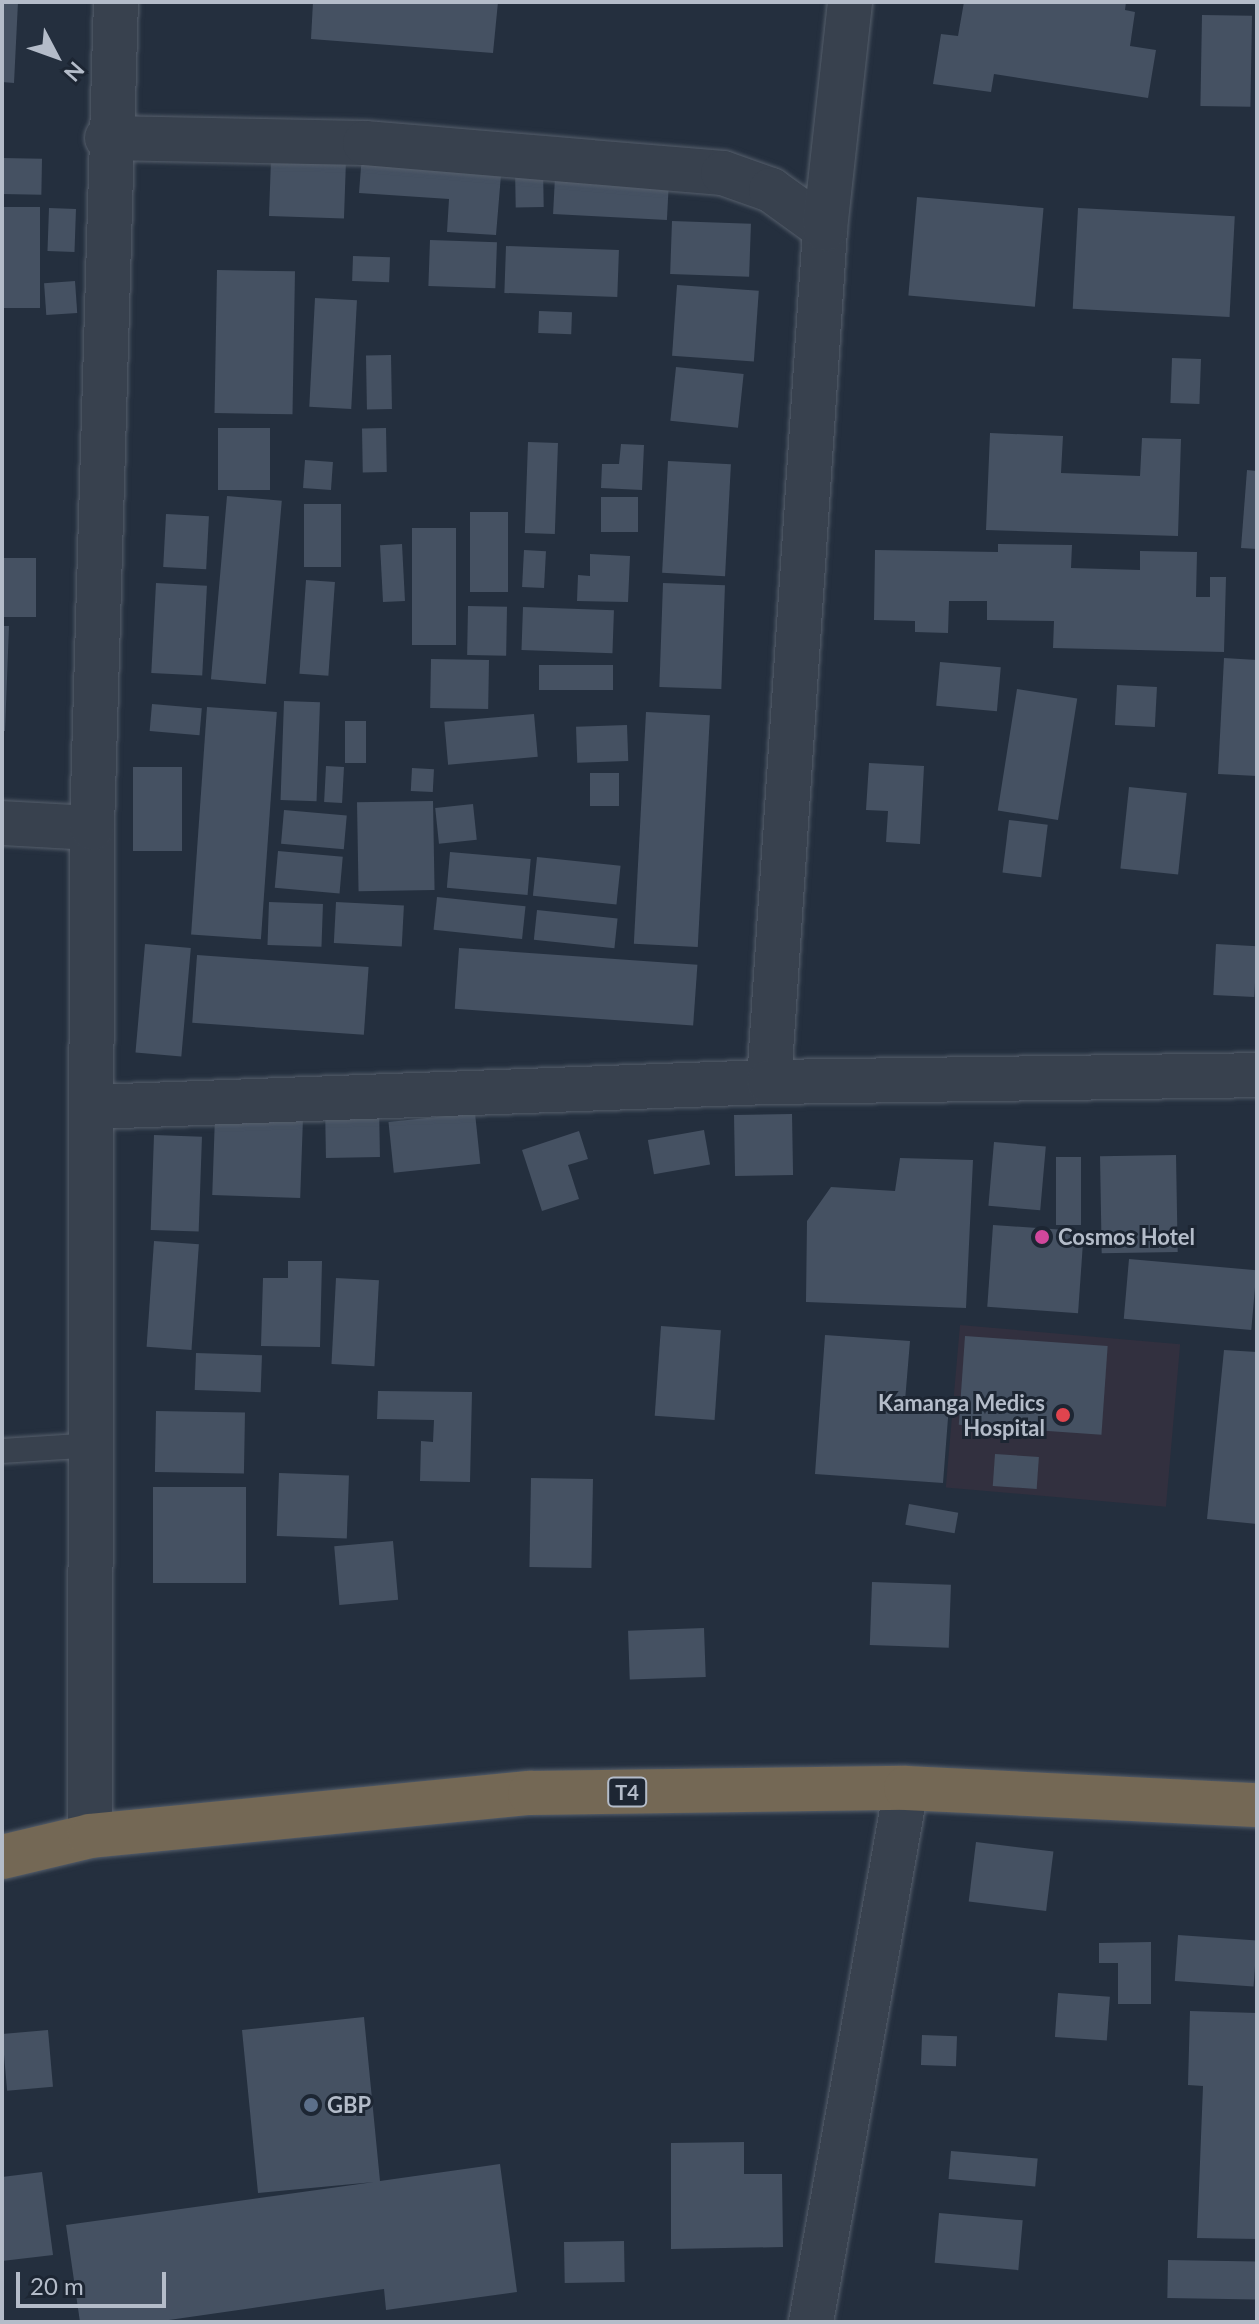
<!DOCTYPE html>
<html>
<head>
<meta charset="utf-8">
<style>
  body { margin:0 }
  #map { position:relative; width:1259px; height:2324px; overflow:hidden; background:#242f3e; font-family:Lato,sans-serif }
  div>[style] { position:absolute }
  .medical>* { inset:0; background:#32303f; transform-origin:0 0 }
  .building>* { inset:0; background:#455162; transform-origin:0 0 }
  .roads { filter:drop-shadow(0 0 2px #565f6c) drop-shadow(0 0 2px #565f6c) }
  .lane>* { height:24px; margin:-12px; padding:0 12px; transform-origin:12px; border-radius:12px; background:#38414e }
  .street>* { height:44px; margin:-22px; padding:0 22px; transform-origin:22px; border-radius:22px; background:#38414e }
  .highway>* { height:44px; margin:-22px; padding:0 22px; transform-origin:22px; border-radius:22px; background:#746855 }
  .dots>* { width:22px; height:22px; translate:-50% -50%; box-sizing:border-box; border:4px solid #1d2633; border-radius:50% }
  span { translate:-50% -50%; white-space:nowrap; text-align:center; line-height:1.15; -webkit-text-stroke:6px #1d2633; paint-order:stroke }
  .shield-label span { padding:2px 6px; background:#1d2633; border:2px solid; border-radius:6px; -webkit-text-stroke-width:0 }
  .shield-label { font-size:20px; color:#b4bcc9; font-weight:700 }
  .poi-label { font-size:22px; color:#b4bcc9; font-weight:700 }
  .left { translate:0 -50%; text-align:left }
  .right { translate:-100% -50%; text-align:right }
  .frame { position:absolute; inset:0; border:4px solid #b4bcc9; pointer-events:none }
  .north { position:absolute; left:16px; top:16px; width:80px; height:80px; -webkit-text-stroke:6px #1d2633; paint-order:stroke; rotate:131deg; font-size:22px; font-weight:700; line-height:32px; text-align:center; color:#b4bcc9 }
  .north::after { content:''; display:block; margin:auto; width:28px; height:36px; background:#b4bcc9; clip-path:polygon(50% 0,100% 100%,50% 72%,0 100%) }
  .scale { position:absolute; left:16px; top:2272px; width:150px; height:36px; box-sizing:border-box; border:4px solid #b4bcc9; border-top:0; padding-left:10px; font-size:24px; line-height:28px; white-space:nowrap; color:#b4bcc9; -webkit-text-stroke:6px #1d2633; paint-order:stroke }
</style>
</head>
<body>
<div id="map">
  <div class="medical">
    <i style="left:960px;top:1325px;width:221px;height:163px;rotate:5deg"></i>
  </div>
  <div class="building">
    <i style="clip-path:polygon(2px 2px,18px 2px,14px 83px,2px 82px)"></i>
    <i style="clip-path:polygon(313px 2px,498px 2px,493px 53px,311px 39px)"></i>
    <i style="clip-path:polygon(964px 2px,1126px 2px,1125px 10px,1135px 12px,1130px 46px,1156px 50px,1148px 98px,994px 74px,991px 92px,933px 84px,941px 34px,958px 36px)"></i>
    <i style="left:1202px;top:15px;width:50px;height:91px;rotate:1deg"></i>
    <i style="clip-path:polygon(362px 154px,502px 163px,496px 235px,447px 232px,449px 199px,359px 193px)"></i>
    <i style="left:2px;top:158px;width:40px;height:36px;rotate:1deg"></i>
    <i style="left:271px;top:159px;width:75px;height:57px;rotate:2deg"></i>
    <i style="left:543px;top:166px;width:41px;height:28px;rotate:89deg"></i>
    <i style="left:555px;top:177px;width:114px;height:37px;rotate:3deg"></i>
    <i style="left:917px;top:197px;width:127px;height:99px;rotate:5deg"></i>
    <i style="left:2px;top:207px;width:38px;height:101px"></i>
    <i style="left:49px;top:208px;width:27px;height:43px;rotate:2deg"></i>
    <i style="left:1078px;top:208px;width:157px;height:101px;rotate:3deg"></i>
    <i style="left:672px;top:221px;width:79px;height:53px;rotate:2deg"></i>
    <i style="left:430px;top:240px;width:67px;height:46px;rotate:2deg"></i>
    <i style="left:506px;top:246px;width:113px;height:47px;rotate:2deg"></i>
    <i style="left:353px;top:256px;width:37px;height:25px;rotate:2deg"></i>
    <i style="left:217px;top:270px;width:78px;height:143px;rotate:1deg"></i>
    <i style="left:75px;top:281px;width:32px;height:31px;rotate:86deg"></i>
    <i style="left:677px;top:285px;width:82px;height:71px;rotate:4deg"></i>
    <i style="left:315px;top:298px;width:42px;height:109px;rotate:3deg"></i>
    <i style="left:539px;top:311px;width:33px;height:22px;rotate:2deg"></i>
    <i style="left:391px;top:355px;width:54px;height:25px;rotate:89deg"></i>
    <i style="left:1172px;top:358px;width:29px;height:45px;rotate:2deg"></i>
    <i style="left:676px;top:367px;width:68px;height:54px;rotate:6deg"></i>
    <i style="left:270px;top:428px;width:62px;height:52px;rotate:90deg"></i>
    <i style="left:386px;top:428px;width:44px;height:24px;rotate:89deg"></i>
    <i style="clip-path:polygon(990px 433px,1063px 436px,1061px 473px,1140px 476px,1142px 438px,1181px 439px,1178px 536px,986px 530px)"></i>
    <i style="left:528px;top:442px;width:30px;height:91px;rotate:2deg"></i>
    <i style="clip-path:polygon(621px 444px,644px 445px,642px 490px,601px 488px,602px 464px,619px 464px)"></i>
    <i style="left:305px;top:460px;width:28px;height:28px;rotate:4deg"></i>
    <i style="left:668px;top:461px;width:63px;height:112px;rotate:3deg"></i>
    <i style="clip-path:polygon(1247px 470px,1257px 471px,1257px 549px,1241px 548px)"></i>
    <i style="left:227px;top:496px;width:55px;height:184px;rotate:5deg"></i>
    <i style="left:601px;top:497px;width:37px;height:35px"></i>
    <i style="left:341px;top:504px;width:63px;height:37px;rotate:90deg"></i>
    <i style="left:470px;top:512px;width:38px;height:80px"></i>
    <i style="left:166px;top:514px;width:43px;height:53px;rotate:3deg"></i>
    <i style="left:412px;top:528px;width:44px;height:117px"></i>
    <i style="left:402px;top:544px;width:57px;height:22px;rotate:87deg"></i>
    <i style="clip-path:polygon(998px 544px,1072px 545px,1071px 568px,1140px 570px,1140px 551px,1197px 552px,1196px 597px,1210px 597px,1210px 577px,1226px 577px,1224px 652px,1053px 648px,1054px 621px,987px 620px,987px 601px,949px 601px,948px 633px,915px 632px,915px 621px,874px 620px,875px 550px,998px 552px)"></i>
    <i style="left:524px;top:550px;width:22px;height:37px;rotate:3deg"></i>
    <i style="clip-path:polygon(590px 554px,630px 556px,628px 602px,577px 601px,578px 575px,590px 576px)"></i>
    <i style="left:2px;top:558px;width:34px;height:59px"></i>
    <i style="left:306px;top:580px;width:29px;height:94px;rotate:4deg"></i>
    <i style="left:156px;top:583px;width:51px;height:90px;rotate:3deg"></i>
    <i style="left:663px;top:583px;width:62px;height:104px;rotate:2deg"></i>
    <i style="left:468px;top:606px;width:39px;height:49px;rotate:1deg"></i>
    <i style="left:523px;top:607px;width:91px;height:43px;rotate:2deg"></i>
    <i style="clip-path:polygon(2px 626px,9px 626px,5px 731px,2px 731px)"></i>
    <i style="clip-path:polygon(1224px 658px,1257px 660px,1257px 776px,1218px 774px)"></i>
    <i style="left:489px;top:660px;width:49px;height:58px;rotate:91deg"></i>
    <i style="left:940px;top:662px;width:61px;height:44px;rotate:5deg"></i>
    <i style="left:613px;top:665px;width:25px;height:74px;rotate:90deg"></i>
    <i style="left:1117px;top:685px;width:40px;height:40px;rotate:3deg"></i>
    <i style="left:1017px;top:689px;width:61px;height:123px;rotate:9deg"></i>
    <i style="left:284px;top:701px;width:36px;height:99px;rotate:2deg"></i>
    <i style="left:152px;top:704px;width:50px;height:27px;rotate:5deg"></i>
    <i style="left:207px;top:707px;width:70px;height:228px;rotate:4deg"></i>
    <i style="left:646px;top:712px;width:64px;height:232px;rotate:3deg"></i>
    <i style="left:534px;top:714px;width:43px;height:90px;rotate:85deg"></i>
    <i style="left:345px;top:721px;width:21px;height:42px"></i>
    <i style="left:627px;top:725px;width:36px;height:51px;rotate:88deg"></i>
    <i style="clip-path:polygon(869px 763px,924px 766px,920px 844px,886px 842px,888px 811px,866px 810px)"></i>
    <i style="left:326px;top:766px;width:18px;height:36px;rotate:3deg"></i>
    <i style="left:133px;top:767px;width:49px;height:84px"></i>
    <i style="left:412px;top:768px;width:22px;height:23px;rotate:3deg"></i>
    <i style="left:619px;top:773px;width:33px;height:29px;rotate:90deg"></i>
    <i style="left:1129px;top:787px;width:58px;height:82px;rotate:6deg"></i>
    <i style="left:433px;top:801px;width:89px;height:76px;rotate:89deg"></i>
    <i style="left:473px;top:804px;width:36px;height:38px;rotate:84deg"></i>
    <i style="left:284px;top:810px;width:63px;height:34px;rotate:5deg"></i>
    <i style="left:1009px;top:820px;width:39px;height:53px;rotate:7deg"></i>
    <i style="left:278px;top:851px;width:65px;height:37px;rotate:5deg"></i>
    <i style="left:450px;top:852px;width:81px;height:36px;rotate:5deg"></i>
    <i style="left:537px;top:857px;width:84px;height:39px;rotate:6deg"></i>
    <i style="left:437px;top:897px;width:89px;height:33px;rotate:6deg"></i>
    <i style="left:269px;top:902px;width:54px;height:43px;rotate:2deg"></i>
    <i style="left:336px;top:902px;width:68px;height:41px;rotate:3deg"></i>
    <i style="left:537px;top:910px;width:81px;height:30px;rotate:6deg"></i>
    <i style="left:145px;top:944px;width:46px;height:109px;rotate:5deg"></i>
    <i style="left:1216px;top:944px;width:41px;height:51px;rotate:3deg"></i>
    <i style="left:459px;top:948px;width:239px;height:61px;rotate:4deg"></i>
    <i style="left:197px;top:955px;width:172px;height:68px;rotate:4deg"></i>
    <i style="left:379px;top:1103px;width:54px;height:54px;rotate:89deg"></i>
    <i style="left:475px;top:1113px;width:51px;height:87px;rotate:84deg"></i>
    <i style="left:792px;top:1114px;width:61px;height:58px;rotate:89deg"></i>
    <i style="left:215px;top:1116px;width:88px;height:79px;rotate:2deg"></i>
    <i style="left:704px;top:1130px;width:35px;height:57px;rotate:80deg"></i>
    <i style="clip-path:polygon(579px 1131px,588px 1159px,568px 1165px,579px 1199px,542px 1211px,522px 1150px)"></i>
    <i style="left:154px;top:1135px;width:48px;height:95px;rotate:2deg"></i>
    <i style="left:994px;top:1142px;width:52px;height:64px;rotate:5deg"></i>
    <i style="left:1176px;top:1155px;width:97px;height:76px;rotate:89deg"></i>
    <i style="left:1056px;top:1157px;width:25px;height:68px"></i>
    <i style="clip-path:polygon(900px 1158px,973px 1160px,966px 1308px,806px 1302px,807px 1221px,831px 1187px,895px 1191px)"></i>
    <i style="left:993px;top:1225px;width:91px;height:82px;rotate:4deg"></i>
    <i style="left:154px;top:1241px;width:45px;height:106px;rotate:4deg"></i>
    <i style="left:1129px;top:1259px;width:128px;height:60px;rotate:5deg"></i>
    <i style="clip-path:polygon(288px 1261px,322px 1261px,320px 1347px,261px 1346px,263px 1278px,288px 1278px)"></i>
    <i style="left:336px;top:1278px;width:43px;height:86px;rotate:3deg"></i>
    <i style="left:661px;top:1326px;width:60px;height:90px;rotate:4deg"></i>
    <i style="clip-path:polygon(825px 1335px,910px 1341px,905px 1401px,949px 1405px,943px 1483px,815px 1474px)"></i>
    <i style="left:965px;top:1336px;width:143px;height:89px;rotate:4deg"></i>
    <i style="clip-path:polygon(1224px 1350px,1257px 1352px,1257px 1524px,1207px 1519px)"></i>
    <i style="left:196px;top:1353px;width:66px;height:37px;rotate:2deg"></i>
    <i style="clip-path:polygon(378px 1391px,472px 1392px,470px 1482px,420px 1481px,421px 1441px,433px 1442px,434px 1420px,377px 1419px)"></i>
    <i style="left:156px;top:1411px;width:89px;height:61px;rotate:1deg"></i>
    <i style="left:995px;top:1454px;width:44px;height:32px;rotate:4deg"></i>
    <i style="left:279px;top:1473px;width:70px;height:63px;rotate:2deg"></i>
    <i style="left:531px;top:1478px;width:62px;height:89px;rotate:1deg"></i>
    <i style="left:153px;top:1487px;width:93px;height:96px"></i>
    <i style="left:909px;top:1504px;width:50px;height:21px;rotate:10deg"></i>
    <i style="left:393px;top:1541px;width:59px;height:59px;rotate:85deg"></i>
    <i style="left:872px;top:1582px;width:79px;height:63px;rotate:2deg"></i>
    <i style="left:704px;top:1628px;width:49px;height:76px;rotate:88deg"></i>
    <i style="left:976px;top:1842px;width:78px;height:60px;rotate:7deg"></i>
    <i style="left:1178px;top:1935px;width:79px;height:46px;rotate:4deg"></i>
    <i style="clip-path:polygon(1151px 1942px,1151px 2004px,1118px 2004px,1118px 1963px,1099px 1963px,1099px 1943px)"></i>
    <i style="left:1058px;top:1993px;width:52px;height:44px;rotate:4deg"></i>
    <i style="clip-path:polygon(1190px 2011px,1257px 2013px,1257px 2239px,1197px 2238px,1203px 2086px,1188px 2085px)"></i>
    <i style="clip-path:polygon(364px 2017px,380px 2181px,500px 2164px,517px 2292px,386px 2310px,384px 2289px,155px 2322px,80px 2322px,66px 2225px,374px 2182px,258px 2193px,242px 2030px)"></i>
    <i style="left:48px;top:2030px;width:57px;height:46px;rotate:85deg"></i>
    <i style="left:922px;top:2035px;width:35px;height:30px;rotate:2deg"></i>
    <i style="clip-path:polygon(744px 2142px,744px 2174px,782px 2174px,783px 2247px,671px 2249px,671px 2143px)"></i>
    <i style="left:951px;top:2151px;width:87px;height:28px;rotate:5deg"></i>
    <i style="clip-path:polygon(42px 2172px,53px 2255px,2px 2261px,2px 2177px)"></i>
    <i style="left:939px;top:2213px;width:84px;height:50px;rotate:5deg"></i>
    <i style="left:624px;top:2241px;width:41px;height:60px;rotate:89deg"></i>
    <i style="left:1168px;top:2260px;width:89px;height:38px;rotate:1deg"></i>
  </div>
  <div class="roads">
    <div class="lane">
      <i style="left:2px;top:1451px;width:93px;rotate:-3.7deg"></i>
    </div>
    <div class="street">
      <i style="left:107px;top:138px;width:258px;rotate:1.1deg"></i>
      <i style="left:365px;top:143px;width:359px;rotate:4.8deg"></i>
      <i style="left:723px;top:173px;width:51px;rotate:19.5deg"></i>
      <i style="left:771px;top:190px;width:67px;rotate:35.8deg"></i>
      <i style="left:2px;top:823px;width:90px;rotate:3.2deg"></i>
      <i style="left:769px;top:1082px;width:855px;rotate:-86.24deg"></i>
      <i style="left:825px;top:229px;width:228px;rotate:-83.7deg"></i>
      <i style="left:93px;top:1107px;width:676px;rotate:-2.12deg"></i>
      <i style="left:769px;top:1082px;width:488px;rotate:-0.8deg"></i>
      <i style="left:90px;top:1836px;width:1008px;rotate:-89.89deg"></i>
      <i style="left:92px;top:828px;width:826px;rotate:-88.34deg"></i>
      <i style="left:811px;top:2322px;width:542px;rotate:-79.91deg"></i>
    </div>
    <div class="highway">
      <i style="left:2px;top:1857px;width:90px;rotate:-13.4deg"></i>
      <i style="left:90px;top:1836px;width:442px;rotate:-5.6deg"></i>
      <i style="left:530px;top:1793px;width:376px;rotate:-0.8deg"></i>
      <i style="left:906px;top:1788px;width:351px;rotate:2.8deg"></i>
    </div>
  </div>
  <div class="dots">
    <i style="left:1042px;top:1237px;background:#d1479c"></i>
    <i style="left:1063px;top:1415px;background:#e0444e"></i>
    <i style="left:311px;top:2105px;background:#5c6f8a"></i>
  </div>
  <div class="shield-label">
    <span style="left:627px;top:1792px">T4</span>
  </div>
  <div class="poi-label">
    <span class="left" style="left:1058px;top:1237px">Cosmos Hotel</span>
    <span class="right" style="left:1045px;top:1415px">Kamanga Medics<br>Hospital</span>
    <span class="left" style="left:327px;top:2105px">GBP</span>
  </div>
  <div class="frame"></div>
  <div class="north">N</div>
  <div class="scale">20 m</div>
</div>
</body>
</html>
